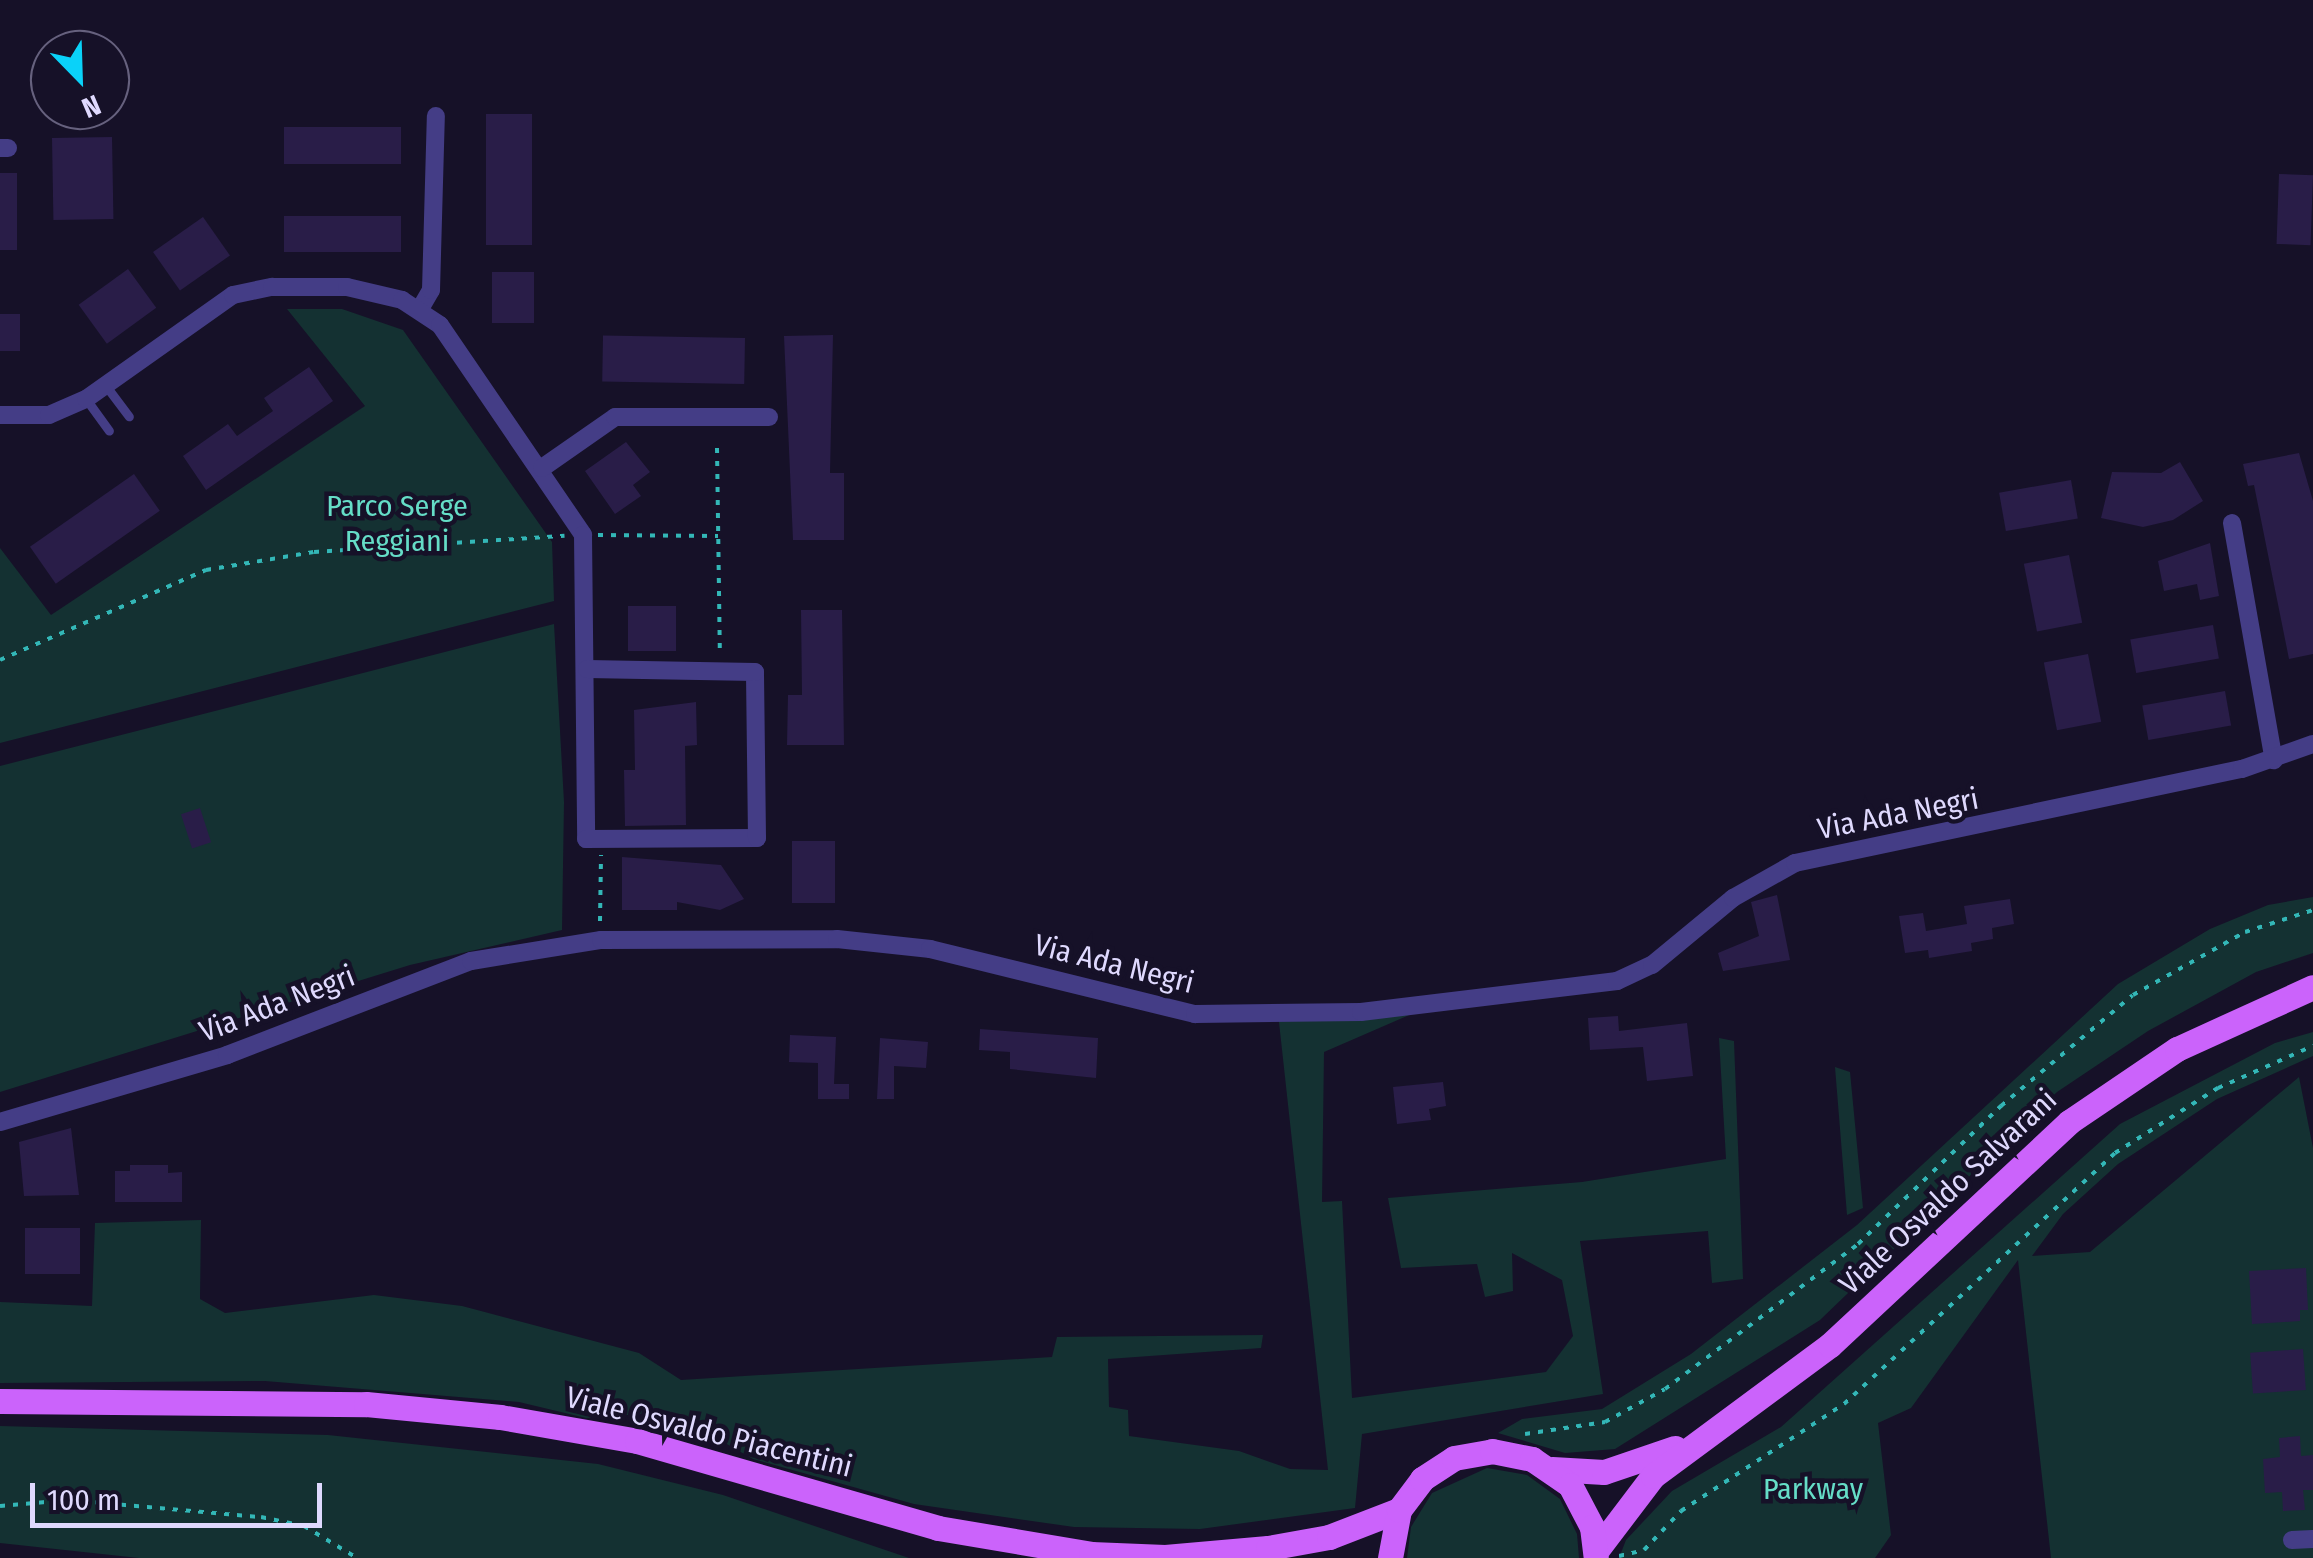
<!DOCTYPE html>
<html>
<head>
<meta charset="utf-8">
<style>
  body { margin:0 }
  #map { position:relative; width:2313px; height:1558px; overflow:hidden; background:#161128; font-family:"Fira Sans Condensed",sans-serif }
  div>[style] { position:absolute }
  .green>* { inset:0; background:#143132 }
  .building>* { inset:0; background:#291d48; transform-origin:0 0 }
  .path>* { height:4px; margin-top:-2px; transform-origin:0; background:repeating-linear-gradient(90deg,#33b7b7 0 5px,transparent 0 13px) }
  .lane>* { height:9px; margin:-4.5px; padding:0 4.5px; transform-origin:4.5px; border-radius:4.5px; background:#443d86 }
  .street>* { height:18px; margin:-9px; padding:0 9px; transform-origin:9px; border-radius:9px; background:#443d86 }
  .primary>* { height:25px; margin:-12.5px; padding:0 12.5px; transform-origin:12.5px; border-radius:12.5px; background:#cb63fb }
  span { translate:-50% -50%; white-space:nowrap; text-align:center; line-height:1.15; -webkit-text-stroke:9px #161128; paint-order:stroke }
  .park-label { font-size:30px; color:#65ddc7 }
  .street-label { font-size:30px; color:#dfd9fe }
  .north { position:absolute; left:30px; top:30px; width:100px; height:100px; box-sizing:border-box; background:#161128; border:2px solid #66617e; border-radius:50%; rotate:157deg; font-size:28px; font-weight:700; line-height:40px; text-align:center; color:#dfd9fe }
  .north::after { content:''; display:block; margin:auto; width:35px; height:45px; background:#0ad2f9; clip-path:polygon(50% 0,100% 100%,50% 72%,0 100%) }
  .scale { position:absolute; left:30px; top:1483px; width:292px; height:45px; box-sizing:border-box; border:5px solid #dfd9fe; border-top:0; padding-left:12px; font-size:30px; line-height:35px; white-space:nowrap; color:#dfd9fe; -webkit-text-stroke:8px #161128; paint-order:stroke }
</style>
</head>
<body>
<div id="map">
  <div class="green">
    <i style="clip-path:polygon(287px 309px,342px 309px,403px 330px,552px 542px,554px 601px,0 743px,0 548px,51px 615px,365px 406px)"></i>
    <i style="clip-path:polygon(554px 624px,564px 802px,562px 930px,410px 965px,0 1092px,0 766px)"></i>
    <i style="clip-path:polygon(2313px 897px,2313px 953px,2256px 972px,2148px 1031px,2057px 1092px,1820px 1320px,1615px 1449px,1565px 1453px,1498px 1433px,1522px 1419px,1602px 1409px,1691px 1354px,1857px 1225px,2118px 984px,2210px 929px,2268px 905px)"></i>
    <i style="clip-path:polygon(1430px 1006px,1324px 1052px,1322px 1202px,1342px 1201px,1352px 1398px,1546px 1372px,1573px 1336px,1562px 1280px,1512px 1253px,1513px 1291px,1485px 1297px,1477px 1264px,1401px 1268px,1388px 1198px,1582px 1182px,1726px 1159px,1719px 1038px,1734px 1041px,1743px 1279px,1712px 1283px,1708px 1231px,1580px 1241px,1603px 1394px,1362px 1434px,1355px 1508px,1200px 1529px,1074px 1527px,914px 1504px,753px 1459px,704px 1431px,642px 1414px,586px 1418px,519px 1402px,265px 1381px,0 1383px,0 1302px,92px 1306px,95px 1223px,201px 1220px,200px 1299px,225px 1313px,374px 1295px,462px 1306px,639px 1353px,681px 1380px,1052px 1357px,1057px 1337px,1263px 1335px,1261px 1348px,1108px 1359px,1109px 1407px,1128px 1410px,1129px 1436px,1239px 1451px,1290px 1469px,1328px 1470px,1278px 1013px)"></i>
    <i style="clip-path:polygon(2313px 1032px,2313px 1056px,2217px 1099px,2118px 1164px,2063px 1214px,2032px 1256px,2090px 1252px,2299px 1077px,2313px 1148px,2313px 1558px,2051px 1558px,2018px 1260px,1911px 1408px,1878px 1423px,1891px 1535px,1875px 1558px,1619px 1558px,1626px 1540px,1672px 1491px,1781px 1427px,2120px 1124px,2275px 1043px)"></i>
    <i style="clip-path:polygon(1835px 1067px,1850px 1072px,1863px 1208px,1847px 1215px)"></i>
    <i style="clip-path:polygon(0 1426px,328px 1435px,598px 1464px,723px 1495px,909px 1558px,139px 1558px,0 1543px)"></i>
    <i style="clip-path:polygon(1487px 1468px,1527px 1475px,1560px 1499px,1577px 1534px,1579px 1558px,1407px 1558px,1411px 1527px,1432px 1493px)"></i>
  </div>
  <div class="building">
    <i style="left:486px;top:114px;width:46px;height:131px"></i>
    <i style="left:401px;top:127px;width:37px;height:117px;rotate:90deg"></i>
    <i style="left:112px;top:137px;width:82px;height:60px;rotate:89deg"></i>
    <i style="left:0;top:173px;width:17px;height:77px"></i>
    <i style="left:2279px;top:174px;width:34px;height:70px;rotate:2deg"></i>
    <i style="left:284px;top:216px;width:117px;height:36px"></i>
    <i style="left:203px;top:217px;width:47px;height:61px;rotate:55deg"></i>
    <i style="left:128px;top:269px;width:48px;height:61px;rotate:54deg"></i>
    <i style="left:492px;top:272px;width:42px;height:51px"></i>
    <i style="left:0;top:314px;width:20px;height:37px"></i>
    <i style="clip-path:polygon(833px 335px,830px 473px,844px 473px,844px 540px,793px 540px,784px 336px)"></i>
    <i style="left:745px;top:338px;width:46px;height:142px;rotate:91deg"></i>
    <i style="clip-path:polygon(309px 367px,333px 401px,206px 490px,183px 456px,228px 424px,237px 436px,273px 411px,264px 398px)"></i>
    <i style="clip-path:polygon(626px 442px,650px 472px,633px 485px,641px 496px,615px 514px,585px 471px)"></i>
    <i style="clip-path:polygon(2299px 453px,2313px 501px,2313px 654px,2289px 659px,2254px 485px,2248px 486px,2243px 464px)"></i>
    <i style="clip-path:polygon(2180px 462px,2203px 501px,2173px 520px,2143px 527px,2101px 518px,2112px 472px,2161px 473px)"></i>
    <i style="left:134px;top:474px;width:45px;height:127px;rotate:55deg"></i>
    <i style="left:2071px;top:480px;width:39px;height:73px;rotate:80deg"></i>
    <i style="clip-path:polygon(2210px 543px,2219px 596px,2200px 600px,2197px 584px,2164px 591px,2158px 561px)"></i>
    <i style="left:2069px;top:555px;width:69px;height:46px;rotate:79deg"></i>
    <i style="left:628px;top:606px;width:48px;height:45px"></i>
    <i style="clip-path:polygon(801px 610px,842px 610px,844px 745px,787px 745px,788px 695px,802px 695px)"></i>
    <i style="left:2213px;top:625px;width:34px;height:84px;rotate:80deg"></i>
    <i style="left:2088px;top:654px;width:69px;height:45px;rotate:79deg"></i>
    <i style="left:2225px;top:691px;width:35px;height:84px;rotate:80deg"></i>
    <i style="clip-path:polygon(696px 702px,697px 745px,685px 746px,686px 825px,625px 826px,624px 770px,635px 770px,634px 710px)"></i>
    <i style="left:200px;top:808px;width:36px;height:20px;rotate:72deg"></i>
    <i style="left:792px;top:841px;width:43px;height:62px"></i>
    <i style="clip-path:polygon(622px 857px,721px 865px,744px 899px,720px 910px,677px 902px,677px 910px,622px 910px)"></i>
    <i style="clip-path:polygon(1777px 895px,1790px 960px,1723px 971px,1718px 953px,1759px 936px,1751px 902px)"></i>
    <i style="clip-path:polygon(2010px 899px,2014px 924px,1992px 928px,1993px 939px,1971px 943px,1972px 951px,1929px 958px,1928px 950px,1905px 953px,1899px 916px,1923px 913px,1926px 931px,1967px 924px,1964px 906px)"></i>
    <i style="clip-path:polygon(1618px 1016px,1619px 1031px,1687px 1023px,1693px 1076px,1647px 1081px,1643px 1047px,1590px 1050px,1588px 1018px)"></i>
    <i style="clip-path:polygon(980px 1029px,1098px 1038px,1096px 1078px,1010px 1069px,1010px 1052px,979px 1050px)"></i>
    <i style="clip-path:polygon(790px 1035px,836px 1037px,834px 1084px,849px 1084px,849px 1099px,818px 1099px,818px 1063px,789px 1062px)"></i>
    <i style="clip-path:polygon(880px 1038px,928px 1042px,926px 1068px,894px 1066px,894px 1099px,877px 1099px)"></i>
    <i style="clip-path:polygon(1443px 1082px,1446px 1106px,1429px 1109px,1431px 1120px,1397px 1124px,1393px 1087px)"></i>
    <i style="clip-path:polygon(71px 1128px,79px 1195px,24px 1196px,19px 1142px)"></i>
    <i style="clip-path:polygon(130px 1165px,168px 1165px,168px 1173px,182px 1172px,182px 1202px,115px 1202px,115px 1171px,130px 1171px)"></i>
    <i style="left:80px;top:1228px;width:46px;height:55px;rotate:90deg"></i>
    <i style="clip-path:polygon(2306px 1268px,2308px 1310px,2300px 1310px,2300px 1321px,2252px 1324px,2249px 1271px)"></i>
    <i style="left:2303px;top:1349px;width:41px;height:53px;rotate:86deg"></i>
    <i style="clip-path:polygon(2300px 1436px,2301px 1456px,2313px 1455px,2313px 1490px,2303px 1490px,2305px 1510px,2283px 1511px,2282px 1492px,2265px 1493px,2263px 1459px,2280px 1457px,2279px 1438px)"></i>
  </div>
  <div class="path">
    <i style="left:717px;top:448px;width:204px;rotate:89.2deg"></i>
    <i style="left:598px;top:535px;width:120px;rotate:0.5deg"></i>
    <i style="left:0;top:660px;width:225px;rotate:-23.6deg"></i>
    <i style="left:206px;top:570px;width:109px;rotate:-9.5deg"></i>
    <i style="left:314px;top:552px;width:251px;rotate:-3.7deg"></i>
    <i style="left:600px;top:921px;width:66px;rotate:-89.1deg"></i>
    <i style="left:1525px;top:1434px;width:81px;rotate:-8.5deg"></i>
    <i style="left:1605px;top:1422px;width:68px;rotate:-28.8deg"></i>
    <i style="left:1665px;top:1389px;width:241px;rotate:-36.9deg"></i>
    <i style="left:1858px;top:1244px;width:199px;rotate:-44deg"></i>
    <i style="left:2001px;top:1106px;width:172px;rotate:-40.1deg"></i>
    <i style="left:2133px;top:995px;width:129px;rotate:-29.4deg"></i>
    <i style="left:2245px;top:932px;width:71px;rotate:-17.9deg"></i>
    <i style="left:0;top:1506px;width:69px;rotate:-5deg"></i>
    <i style="left:69px;top:1500px;width:193px;rotate:5.1deg"></i>
    <i style="left:261px;top:1517px;width:44px;rotate:11.8deg"></i>
    <i style="left:304px;top:1526px;width:62px;rotate:31.1deg"></i>
    <i style="left:1619px;top:1556px;width:26px;rotate:-13deg"></i>
    <i style="left:1644px;top:1550px;width:54px;rotate:-46.5deg"></i>
    <i style="left:1681px;top:1511px;width:195px;rotate:-33.3deg"></i>
    <i style="left:1844px;top:1404px;width:369px;rotate:-42.8deg"></i>
    <i style="left:2115px;top:1153px;width:122px;rotate:-32.3deg"></i>
    <i style="left:2218px;top:1088px;width:104px;rotate:-23.9deg"></i>
  </div>
  <div class="lane">
    <i style="left:106px;top:386px;width:38px;rotate:53deg"></i>
    <i style="left:86px;top:399px;width:39px;rotate:54deg"></i>
  </div>
  <div class="street">
    <i style="left:0;top:148px;width:8px"></i>
    <i style="left:420px;top:309px;width:22px;rotate:-60deg"></i>
    <i style="left:431px;top:290px;width:174px;rotate:-88.4deg"></i>
    <i style="left:0;top:415px;width:49px"></i>
    <i style="left:49px;top:415px;width:40px;rotate:-23.4deg"></i>
    <i style="left:86px;top:399px;width:180px;rotate:-35.3deg"></i>
    <i style="left:233px;top:295px;width:40px;rotate:-12deg"></i>
    <i style="left:272px;top:287px;width:75px"></i>
    <i style="left:347px;top:287px;width:57px;rotate:13.3deg"></i>
    <i style="left:402px;top:300px;width:45px;rotate:33.3deg"></i>
    <i style="left:440px;top:325px;width:254px;rotate:55.7deg"></i>
    <i style="left:583px;top:535px;width:304px;rotate:89.4deg"></i>
    <i style="left:586px;top:839px;width:171px;rotate:-0.3deg"></i>
    <i style="left:757px;top:838px;width:166px;rotate:-90.7deg"></i>
    <i style="left:755px;top:672px;width:168px;rotate:-179deg"></i>
    <i style="left:542px;top:468px;width:89px;rotate:-34.9deg"></i>
    <i style="left:615px;top:417px;width:154px"></i>
    <i style="left:2232px;top:523px;width:241px;rotate:80deg"></i>
    <i style="left:0;top:1122px;width:237px;rotate:-16.4deg"></i>
    <i style="left:227px;top:1055px;width:261px;rotate:-21.1deg"></i>
    <i style="left:471px;top:961px;width:132px;rotate:-9.2deg"></i>
    <i style="left:601px;top:940px;width:236px;rotate:-0.2deg"></i>
    <i style="left:837px;top:939px;width:94px;rotate:6.1deg"></i>
    <i style="left:930px;top:949px;width:273px;rotate:13.8deg"></i>
    <i style="left:1195px;top:1014px;width:166px;rotate:-0.7deg"></i>
    <i style="left:1361px;top:1012px;width:258px;rotate:-6.9deg"></i>
    <i style="left:1617px;top:981px;width:38px;rotate:-25deg"></i>
    <i style="left:1652px;top:965px;width:105px;rotate:-39.6deg"></i>
    <i style="left:1733px;top:898px;width:71px;rotate:-29.4deg"></i>
    <i style="left:1795px;top:863px;width:457px;rotate:-11.9deg"></i>
    <i style="left:2242px;top:769px;width:75px;rotate:-19.4deg"></i>
    <i style="left:2292px;top:1540px;width:21px;rotate:-3deg"></i>
  </div>
  <div class="primary">
    <i style="left:0;top:1401px;width:366px;rotate:0.5deg"></i>
    <i style="left:366px;top:1404px;width:135px;rotate:5.5deg"></i>
    <i style="left:500px;top:1417px;width:139px;rotate:9.9deg"></i>
    <i style="left:637px;top:1441px;width:313px;rotate:16.1deg"></i>
    <i style="left:938px;top:1528px;width:155px;rotate:9.6deg"></i>
    <i style="left:1091px;top:1554px;width:74px;rotate:2.3deg"></i>
    <i style="left:1165px;top:1557px;width:103px;rotate:-5deg"></i>
    <i style="left:1268px;top:1548px;width:62px;rotate:-10.2deg"></i>
    <i style="left:1329px;top:1537px;width:75px;rotate:-21.1deg"></i>
    <i style="left:1552px;top:1469px;width:52px;rotate:3.3deg"></i>
    <i style="left:1604px;top:1472px;width:75px;rotate:-18.7deg"></i>
    <i style="left:1596px;top:1551px;width:94px;rotate:-52.8deg"></i>
    <i style="left:1653px;top:1476px;width:220px;rotate:-36.5deg"></i>
    <i style="left:1830px;top:1345px;width:327px;rotate:-43deg"></i>
    <i style="left:2069px;top:1122px;width:130px;rotate:-34.1deg"></i>
    <i style="left:2177px;top:1049px;width:149px;rotate:-24.5deg"></i>
    <i style="left:1390px;top:1558px;width:49px;rotate:-79.4deg"></i>
    <i style="left:1399px;top:1510px;width:39px;rotate:-53deg"></i>
    <i style="left:1422px;top:1479px;width:38px;rotate:-33deg"></i>
    <i style="left:1454px;top:1458px;width:39px;rotate:-10deg"></i>
    <i style="left:1492px;top:1451px;width:41px;rotate:11.3deg"></i>
    <i style="left:1532px;top:1459px;width:46px;rotate:34.4deg"></i>
    <i style="left:1570px;top:1485px;width:47px;rotate:62.4deg"></i>
    <i style="left:1592px;top:1527px;width:31px;rotate:83deg"></i>
  </div>
  <div class="park-label">
    <span style="left:397px;top:523px">Parco Serge<br>Reggiani</span>
    <span style="left:1813px;top:1489px">Parkway</span>
  </div>
  <div class="street-label">
    <span style="left:1898px;top:814px;rotate:-11deg">Via Ada Negri</span>
    <span style="left:1114px;top:964px;rotate:14deg">Via Ada Negri</span>
    <span style="left:277px;top:1004px;rotate:-21deg">Via Ada Negri</span>
    <span style="left:1948px;top:1192px;rotate:-43deg">Viale Osvaldo Salvarani</span>
    <span style="left:709px;top:1432px;rotate:14deg">Viale Osvaldo Piacentini</span>
  </div>
  <div class="north">N</div>
  <div class="scale">100 m</div>
</div>
</body>
</html>
